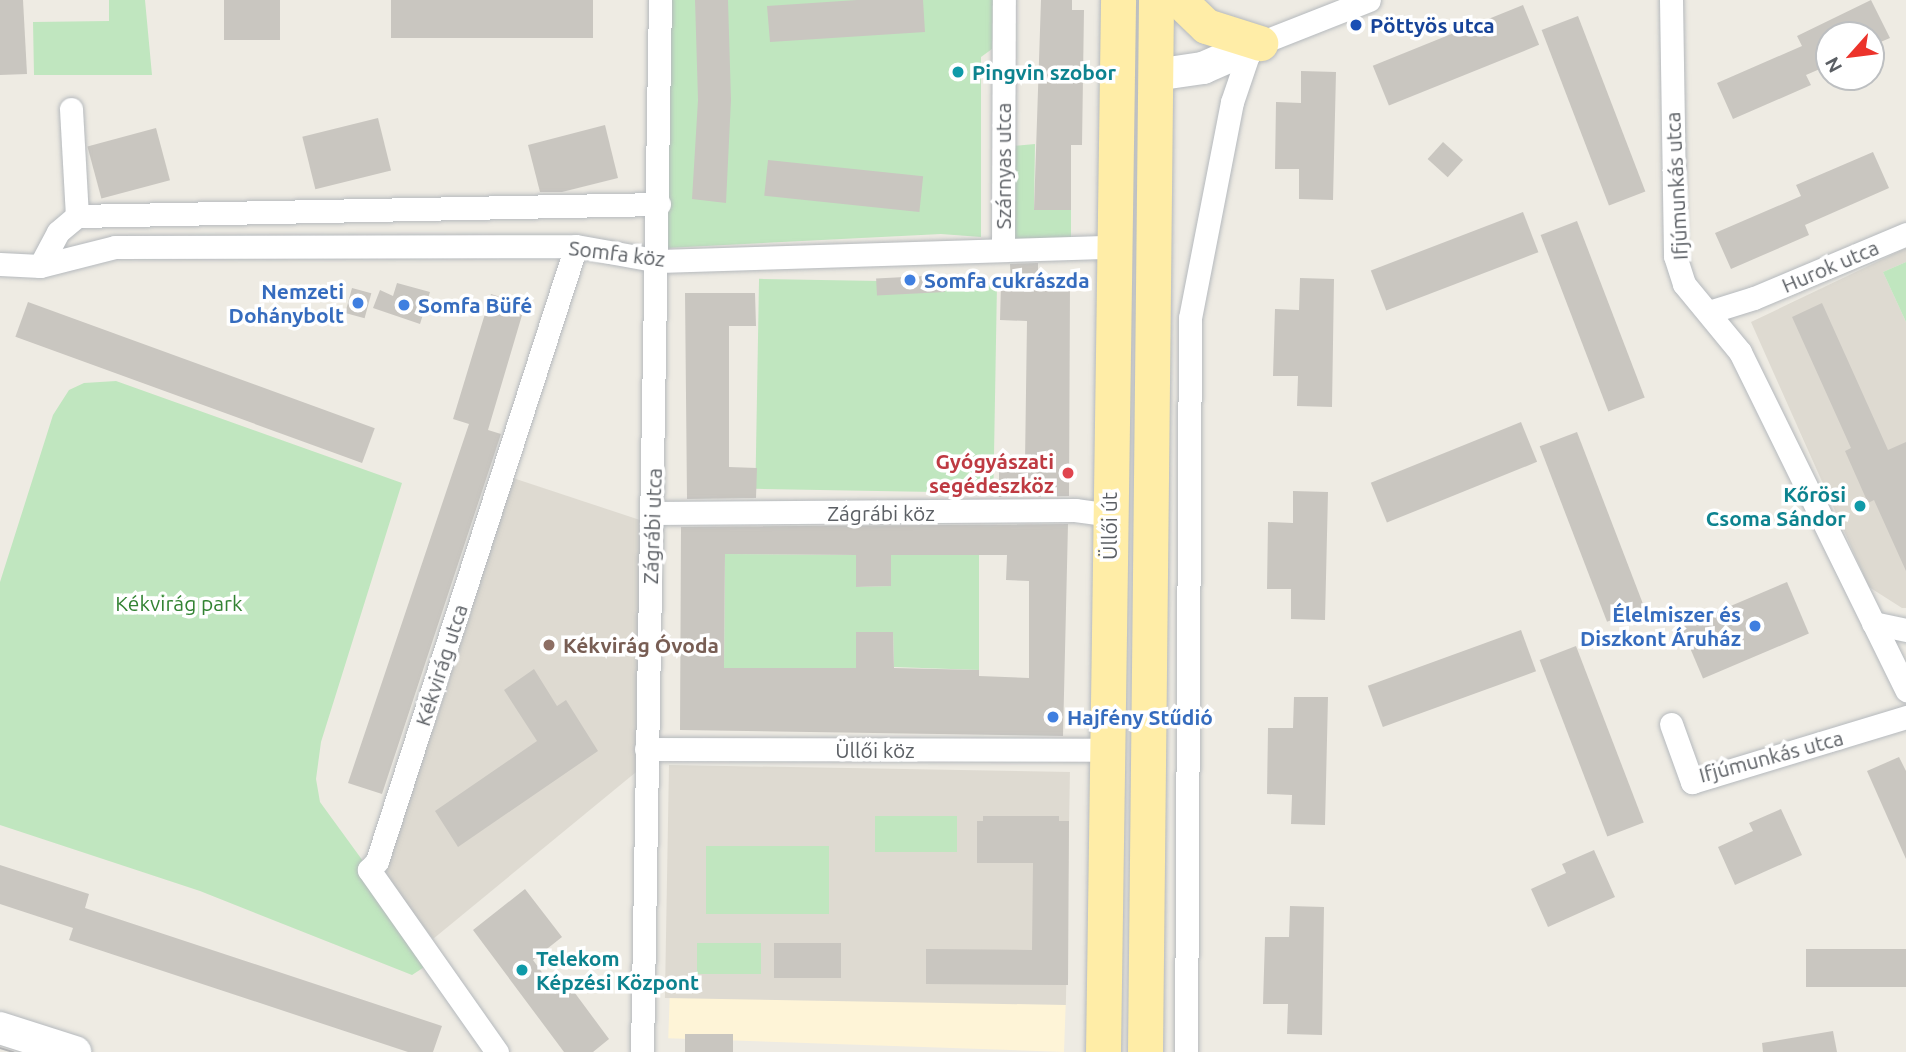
<!DOCTYPE html>
<html>
<head>
<meta charset="utf-8">
<style>
  body { margin:0 }
  #map { position:relative; width:1906px; height:1052px; overflow:hidden; background:#eeebe3; font-family:Ubuntu,sans-serif }
  div>[style] { position:absolute }
  .commercial>* { inset:0; background:#fef4d7; transform-origin:0 0 }
  .education>* { inset:0; background:#dedad1; transform-origin:0 0 }
  .green>* { inset:0; background:#c0e6bf; transform-origin:0 0 }
  .building>* { inset:0; background:#c9c6c0; transform-origin:0 0 }
  .roads { filter:drop-shadow(0 0 2px #b5b9bd) drop-shadow(0 0 2px #b5b9bd) }
  .street>* { height:23px; margin:-11.5px; padding:0 11.5px; transform-origin:11.5px; border-radius:11.5px; background:#fff }
  .secondary>* { height:32px; margin:-16px; padding:0 16px; transform-origin:16px; border-radius:16px; background:#fff }
  .primary>* { height:35px; margin:-17.5px; padding:0 17.5px; transform-origin:17.5px; border-radius:17.5px; background:#ffeda7 }
  .tram>* { height:2px; margin:-1px; padding:0 1px; transform-origin:1px; border-radius:1px; background:#b2b3b4 }
  .dots>* { width:19px; height:19px; translate:-50% -50%; box-sizing:border-box; border:4px solid #fff; border-radius:50% }
  span { translate:-50% -50%; white-space:nowrap; text-align:center; line-height:1.15; -webkit-text-stroke:7px #fff; paint-order:stroke }
  .transit-label { font-size:21px; color:#164399; font-weight:700 }
  .left { translate:0 -50%; text-align:left }
  .culture-label { font-size:21px; color:#0d838f; font-weight:700 }
  .right { translate:-100% -50%; text-align:right }
  .street-label { font-size:21px; color:#5b5f64 }
  .shop-label { font-size:21px; color:#366cbe; font-weight:700 }
  .health-label { font-size:21px; color:#be3a42; font-weight:700 }
  .park-label { font-size:21px; color:#338333 }
  .education-label { font-size:21px; color:#785e54; font-weight:700 }
  .north { position:absolute; left:1815px; top:21px; width:70px; height:70px; box-sizing:border-box; background:#fff; border:2px solid #bdbfc1; border-radius:50%; rotate:242deg; font-size:19px; font-weight:700; line-height:28px; text-align:center; color:#5b5f64 }
  .north::after { content:''; display:block; margin:auto; width:24px; height:32px; background:#ec332b; clip-path:polygon(50% 0,100% 100%,50% 72%,0 100%) }
</style>
</head>
<body>
<div id="map">
  <div class="commercial">
    <i style="left:1066px;top:995px;width:57px;height:396px;rotate:92deg"></i>
  </div>
  <div class="education">
    <i style="clip-path:polygon(1906px 248px,1906px 262px,1883px 272px,1906px 322px,1906px 608px,1902px 608px,1869px 587px,1751px 322px)"></i>
    <i style="clip-path:polygon(510px 477px,646px 522px,641px 768px,433px 939px,380px 870px)"></i>
    <i style="left:669px;top:765px;width:401px;height:233px;rotate:1deg"></i>
  </div>
  <div class="green">
    <i style="clip-path:polygon(109px 0,145px 0,152px 75px,34px 75px,33px 22px,109px 21px)"></i>
    <i style="clip-path:polygon(671px 0,993px 0,992px 49px,981px 57px,981px 237px,941px 234px,666px 248px)"></i>
    <i style="clip-path:polygon(1035px 144px,1034px 209px,1071px 210px,1071px 240px,1014px 239px,1012px 146px)"></i>
    <i style="clip-path:polygon(1906px 262px,1906px 322px,1883px 272px)"></i>
    <i style="left:997px;top:283px;width:210px;height:238px;rotate:91deg"></i>
    <i style="clip-path:polygon(116px 381px,402px 483px,321px 742px,316px 779px,320px 802px,435px 960px,412px 975px,200px 891px,0 825px,0 582px,53px 415px,69px 390px,84px 383px)"></i>
    <i style="clip-path:polygon(725px 554px,856px 555px,856px 587px,891px 586px,891px 555px,979px 555px,979px 670px,894px 667px,893px 632px,856px 632px,856px 668px,724px 668px)"></i>
    <i style="left:875px;top:816px;width:82px;height:36px"></i>
    <i style="left:706px;top:846px;width:123px;height:68px"></i>
    <i style="left:697px;top:943px;width:64px;height:31px"></i>
  </div>
  <div class="building">
    <i style="clip-path:polygon(0 0,23px 0,27px 74px,0 75px)"></i>
    <i style="left:224px;top:0;width:56px;height:40px"></i>
    <i style="left:391px;top:0;width:202px;height:38px"></i>
    <i style="clip-path:polygon(695px 0,728px 0,731px 100px,726px 203px,692px 199px,698px 100px)"></i>
    <i style="clip-path:polygon(857px 0,923px 0,925px 32px,770px 42px,767px 6px)"></i>
    <i style="clip-path:polygon(1041px 0,1072px 0,1072px 10px,1084px 10px,1082px 145px,1071px 145px,1071px 210px,1034px 210px)"></i>
    <i style="clip-path:polygon(1871px 0,1890px 38px,1871px 46px,1871px 35px,1829px 35px,1829px 65px,1806px 75px,1811px 85px,1733px 119px,1717px 83px,1802px 46px,1797px 36px)"></i>
    <i style="left:1523px;top:5px;width:43px;height:162px;rotate:68deg"></i>
    <i style="left:1578px;top:16px;width:188px;height:39px;rotate:69deg"></i>
    <i style="clip-path:polygon(1301px 71px,1336px 72px,1333px 200px,1299px 199px,1299px 169px,1275px 169px,1276px 102px,1301px 103px)"></i>
    <i style="left:378px;top:118px;width:54px;height:78px;rotate:76deg"></i>
    <i style="clip-path:polygon(605px 125px,618px 178px,562px 192px,540px 192px,528px 145px)"></i>
    <i style="left:156px;top:128px;width:54px;height:71px;rotate:75deg"></i>
    <i style="left:1443px;top:142px;width:27px;height:23px;rotate:42deg"></i>
    <i style="clip-path:polygon(1873px 152px,1889px 188px,1805px 225px,1809px 235px,1731px 269px,1715px 233px,1801px 196px,1796px 185px)"></i>
    <i style="left:768px;top:160px;width:156px;height:36px;rotate:6deg"></i>
    <i style="left:1523px;top:212px;width:43px;height:163px;rotate:69deg"></i>
    <i style="left:1577px;top:221px;width:189px;height:39px;rotate:69deg"></i>
    <i style="clip-path:polygon(1038px 263px,1038px 285px,1070px 286px,1069px 496px,999px 497px,999px 462px,1025px 462px,1027px 321px,1000px 320px,1001px 283px,1011px 284px,1010px 264px)"></i>
    <i style="left:944px;top:275px;width:17px;height:68px;rotate:87deg"></i>
    <i style="clip-path:polygon(1300px 278px,1334px 279px,1332px 407px,1297px 406px,1298px 376px,1273px 376px,1275px 309px,1299px 310px)"></i>
    <i style="clip-path:polygon(397px 283px,430px 292px,420px 324px,373px 308px,380px 290px,393px 296px)"></i>
    <i style="left:352px;top:288px;width:20px;height:26px;rotate:15deg"></i>
    <i style="clip-path:polygon(685px 293px,755px 293px,756px 326px,729px 326px,729px 467px,757px 468px,756px 498px,687px 499px)"></i>
    <i style="clip-path:polygon(491px 294px,525px 305px,488px 430px,501px 434px,382px 794px,348px 783px,469px 424px,453px 419px)"></i>
    <i style="left:28px;top:302px;width:369px;height:37px;rotate:20deg"></i>
    <i style="clip-path:polygon(1822px 303px,1888px 450px,1906px 442px,1906px 571px,1874px 500px,1868px 503px,1845px 451px,1851px 448px,1792px 317px)"></i>
    <i style="left:1521px;top:422px;width:43px;height:162px;rotate:68deg"></i>
    <i style="left:1577px;top:432px;width:188px;height:40px;rotate:69deg"></i>
    <i style="clip-path:polygon(1293px 491px,1328px 492px,1325px 620px,1291px 619px,1291px 589px,1267px 589px,1268px 522px,1293px 523px)"></i>
    <i style="clip-path:polygon(evenodd,1068px 524px,1063px 736px,680px 730px,681px 527px,1068px 524px,725px 554px,856px 555px,856px 587px,891px 586px,891px 555px,1007px 555px,1006px 580px,1029px 581px,1029px 678px,979px 676px,979px 670px,894px 668px,893px 632px,856px 632px,856px 668px,724px 668px,725px 554px)"></i>
    <i style="left:1787px;top:582px;width:56px;height:115px;rotate:67deg"></i>
    <i style="left:1521px;top:630px;width:44px;height:163px;rotate:70deg"></i>
    <i style="left:1576px;top:646px;width:189px;height:39px;rotate:69deg"></i>
    <i style="clip-path:polygon(534px 669px,557px 706px,566px 700px,598px 751px,458px 847px,435px 811px,537px 741px,504px 690px)"></i>
    <i style="clip-path:polygon(1294px 697px,1328px 697px,1325px 825px,1291px 824px,1292px 795px,1267px 794px,1268px 728px,1293px 728px)"></i>
    <i style="clip-path:polygon(1899px 757px,1906px 771px,1906px 859px,1867px 771px)"></i>
    <i style="clip-path:polygon(1781px 809px,1802px 855px,1735px 885px,1718px 847px,1753px 831px,1749px 823px)"></i>
    <i style="clip-path:polygon(983px 816px,1059px 816px,1059px 821px,1069px 821px,1068px 985px,926px 984px,926px 949px,1032px 950px,1033px 863px,977px 863px,977px 821px,983px 821px)"></i>
    <i style="clip-path:polygon(1594px 850px,1615px 897px,1548px 927px,1531px 889px,1566px 873px,1562px 864px)"></i>
    <i style="clip-path:polygon(0 865px,89px 894px,85px 908px,442px 1026px,433px 1052px,408px 1052px,69px 940px,73px 928px,0 904px)"></i>
    <i style="clip-path:polygon(525px 889px,562px 937px,533px 960px,554px 989px,566px 981px,609px 1039px,593px 1052px,564px 1052px,473px 930px)"></i>
    <i style="clip-path:polygon(1290px 906px,1324px 907px,1322px 1035px,1287px 1034px,1288px 1004px,1263px 1004px,1265px 937px,1289px 937px)"></i>
    <i style="left:774px;top:943px;width:67px;height:35px"></i>
    <i style="left:1906px;top:949px;width:38px;height:100px;rotate:90deg"></i>
    <i style="clip-path:polygon(1833px 1031px,1837px 1052px,1763px 1052px,1762px 1043px)"></i>
    <i style="left:685px;top:1034px;width:48px;height:18px"></i>
  </div>
  <div class="roads">
    <div class="street">
      <i style="left:1671px;top:0;width:256px;rotate:89.1deg"></i>
      <i style="left:1675px;top:256px;width:29px;rotate:72deg"></i>
      <i style="left:1684px;top:284px;width:88px;rotate:50.5deg"></i>
      <i style="left:1740px;top:352px;width:377px;rotate:63.8deg"></i>
      <i style="left:71px;top:109px;width:107px;rotate:86.8deg"></i>
      <i style="left:1003px;top:248px;width:248px;rotate:-89.8deg"></i>
      <i style="left:0;top:264px;width:40px;rotate:2.9deg"></i>
      <i style="left:40px;top:266px;width:77px;rotate:-14.2deg"></i>
      <i style="left:115px;top:247px;width:461px;rotate:-0.1deg"></i>
      <i style="left:576px;top:246px;width:84px;rotate:10.2deg"></i>
      <i style="left:659px;top:261px;width:453px;rotate:-1.8deg"></i>
      <i style="left:40px;top:266px;width:38px;rotate:-62deg"></i>
      <i style="left:58px;top:232px;width:25px;rotate:-40deg"></i>
      <i style="left:77px;top:216px;width:582px;rotate:-1.18deg"></i>
      <i style="left:1709px;top:312px;width:47px;rotate:-17.3deg"></i>
      <i style="left:1754px;top:298px;width:165px;rotate:-22.8deg"></i>
      <i style="left:652px;top:513px;width:423px;rotate:-0.4deg"></i>
      <i style="left:1075px;top:510px;width:34px;rotate:8deg"></i>
      <i style="left:1873px;top:623px;width:34px;rotate:12deg"></i>
      <i style="left:1671px;top:724px;width:62px;rotate:70.1deg"></i>
      <i style="left:1692px;top:782px;width:224px;rotate:-16.9deg"></i>
      <i style="left:646px;top:749px;width:458px;rotate:0.1deg"></i>
      <i style="left:497px;top:1052px;width:223px;rotate:-125.1deg"></i>
      <i style="left:369px;top:870px;width:12px;rotate:-48deg"></i>
      <i style="left:377px;top:861px;width:646px;rotate:-72.07deg"></i>
      <i style="left:642px;top:1052px;width:1052px;rotate:-89.02deg"></i>
      <i style="left:1186px;top:1052px;width:734px;rotate:-89.69deg"></i>
      <i style="left:1190px;top:318px;width:220px;rotate:-79deg"></i>
      <i style="left:1232px;top:102px;width:50px;rotate:-71.2deg"></i>
      <i style="left:1248px;top:55px;width:17px;rotate:-45deg"></i>
      <i style="left:1260px;top:43px;width:117px;rotate:-21.5deg"></i>
    </div>
    <div class="secondary">
      <i style="left:1155px;top:75px;width:49px;rotate:-8.3deg"></i>
      <i style="left:1203px;top:68px;width:62px;rotate:-23.7deg"></i>
      <i style="left:0;top:1028px;width:79px;rotate:17.7deg"></i>
    </div>
    <div class="primary">
      <i style="left:1179px;top:0;width:37px;rotate:44deg"></i>
      <i style="left:1206px;top:26px;width:57px;rotate:17.5deg"></i>
      <i style="left:1103px;top:1052px;width:1052px;rotate:-89.18deg"></i>
      <i style="left:1145px;top:1052px;width:1052px;rotate:-89.4deg"></i>
    </div>
  </div>
  <div class="tram">
    <i style="left:0;top:1048px;width:14px;rotate:17deg"></i>
  </div>
  <div class="dots">
    <i style="left:1356px;top:25px;background:#1a4fb4"></i>
    <i style="left:958px;top:72px;background:#0f9aa8"></i>
    <i style="left:910px;top:280px;background:#3f7fe0"></i>
    <i style="left:358px;top:303px;background:#3f7fe0"></i>
    <i style="left:404px;top:305px;background:#3f7fe0"></i>
    <i style="left:1068px;top:473px;background:#e0444e"></i>
    <i style="left:1860px;top:506px;background:#0f9aa8"></i>
    <i style="left:1755px;top:626px;background:#3f7fe0"></i>
    <i style="left:549px;top:645px;background:#8d6e63"></i>
    <i style="left:1053px;top:717px;background:#3f7fe0"></i>
    <i style="left:522px;top:970px;background:#0f9aa8"></i>
  </div>
  <div class="transit-label">
    <span class="left" style="left:1370px;top:25px">Pöttyös utca</span>
  </div>
  <div class="culture-label">
    <span class="left" style="left:972px;top:72px">Pingvin szobor</span>
    <span class="right" style="left:1846px;top:506px">Kőrösi<br>Csoma Sándor</span>
    <span class="left" style="left:536px;top:970px">Telekom<br>Képzési Központ</span>
  </div>
  <div class="street-label">
    <span style="left:1003px;top:166px;rotate:-90deg">Szárnyas utca</span>
    <span style="left:1676px;top:186px;rotate:-93deg">Ifjúmunkás utca</span>
    <span style="left:617px;top:253px;rotate:7deg">Somfa köz</span>
    <span style="left:1830px;top:266px;rotate:-23deg">Hurok utca</span>
    <span style="left:881px;top:513px">Zágrábi köz</span>
    <span style="left:652px;top:526px;rotate:-88deg">Zágrábi utca</span>
    <span style="left:1109px;top:526px;rotate:-90deg">Üllői út</span>
    <span style="left:441px;top:665px;rotate:-72deg">Kékvirág utca</span>
    <span style="left:875px;top:750px">Üllői köz</span>
    <span style="left:1771px;top:756px;rotate:-15deg">Ifjúmunkás utca</span>
  </div>
  <div class="shop-label">
    <span class="left" style="left:924px;top:280px">Somfa cukrászda</span>
    <span class="right" style="left:344px;top:303px">Nemzeti<br>Dohánybolt</span>
    <span class="left" style="left:418px;top:305px">Somfa Büfé</span>
    <span class="right" style="left:1741px;top:626px">Élelmiszer és<br>Diszkont Áruház</span>
    <span class="left" style="left:1067px;top:717px">Hajfény Stűdió</span>
  </div>
  <div class="health-label">
    <span class="right" style="left:1054px;top:473px">Gyógyászati<br>segédeszköz</span>
  </div>
  <div class="park-label">
    <span style="left:179px;top:603px">Kékvirág park</span>
  </div>
  <div class="education-label">
    <span class="left" style="left:563px;top:645px">Kékvirág Óvoda</span>
  </div>
  <div class="north">N</div>
</div>
</body>
</html>
